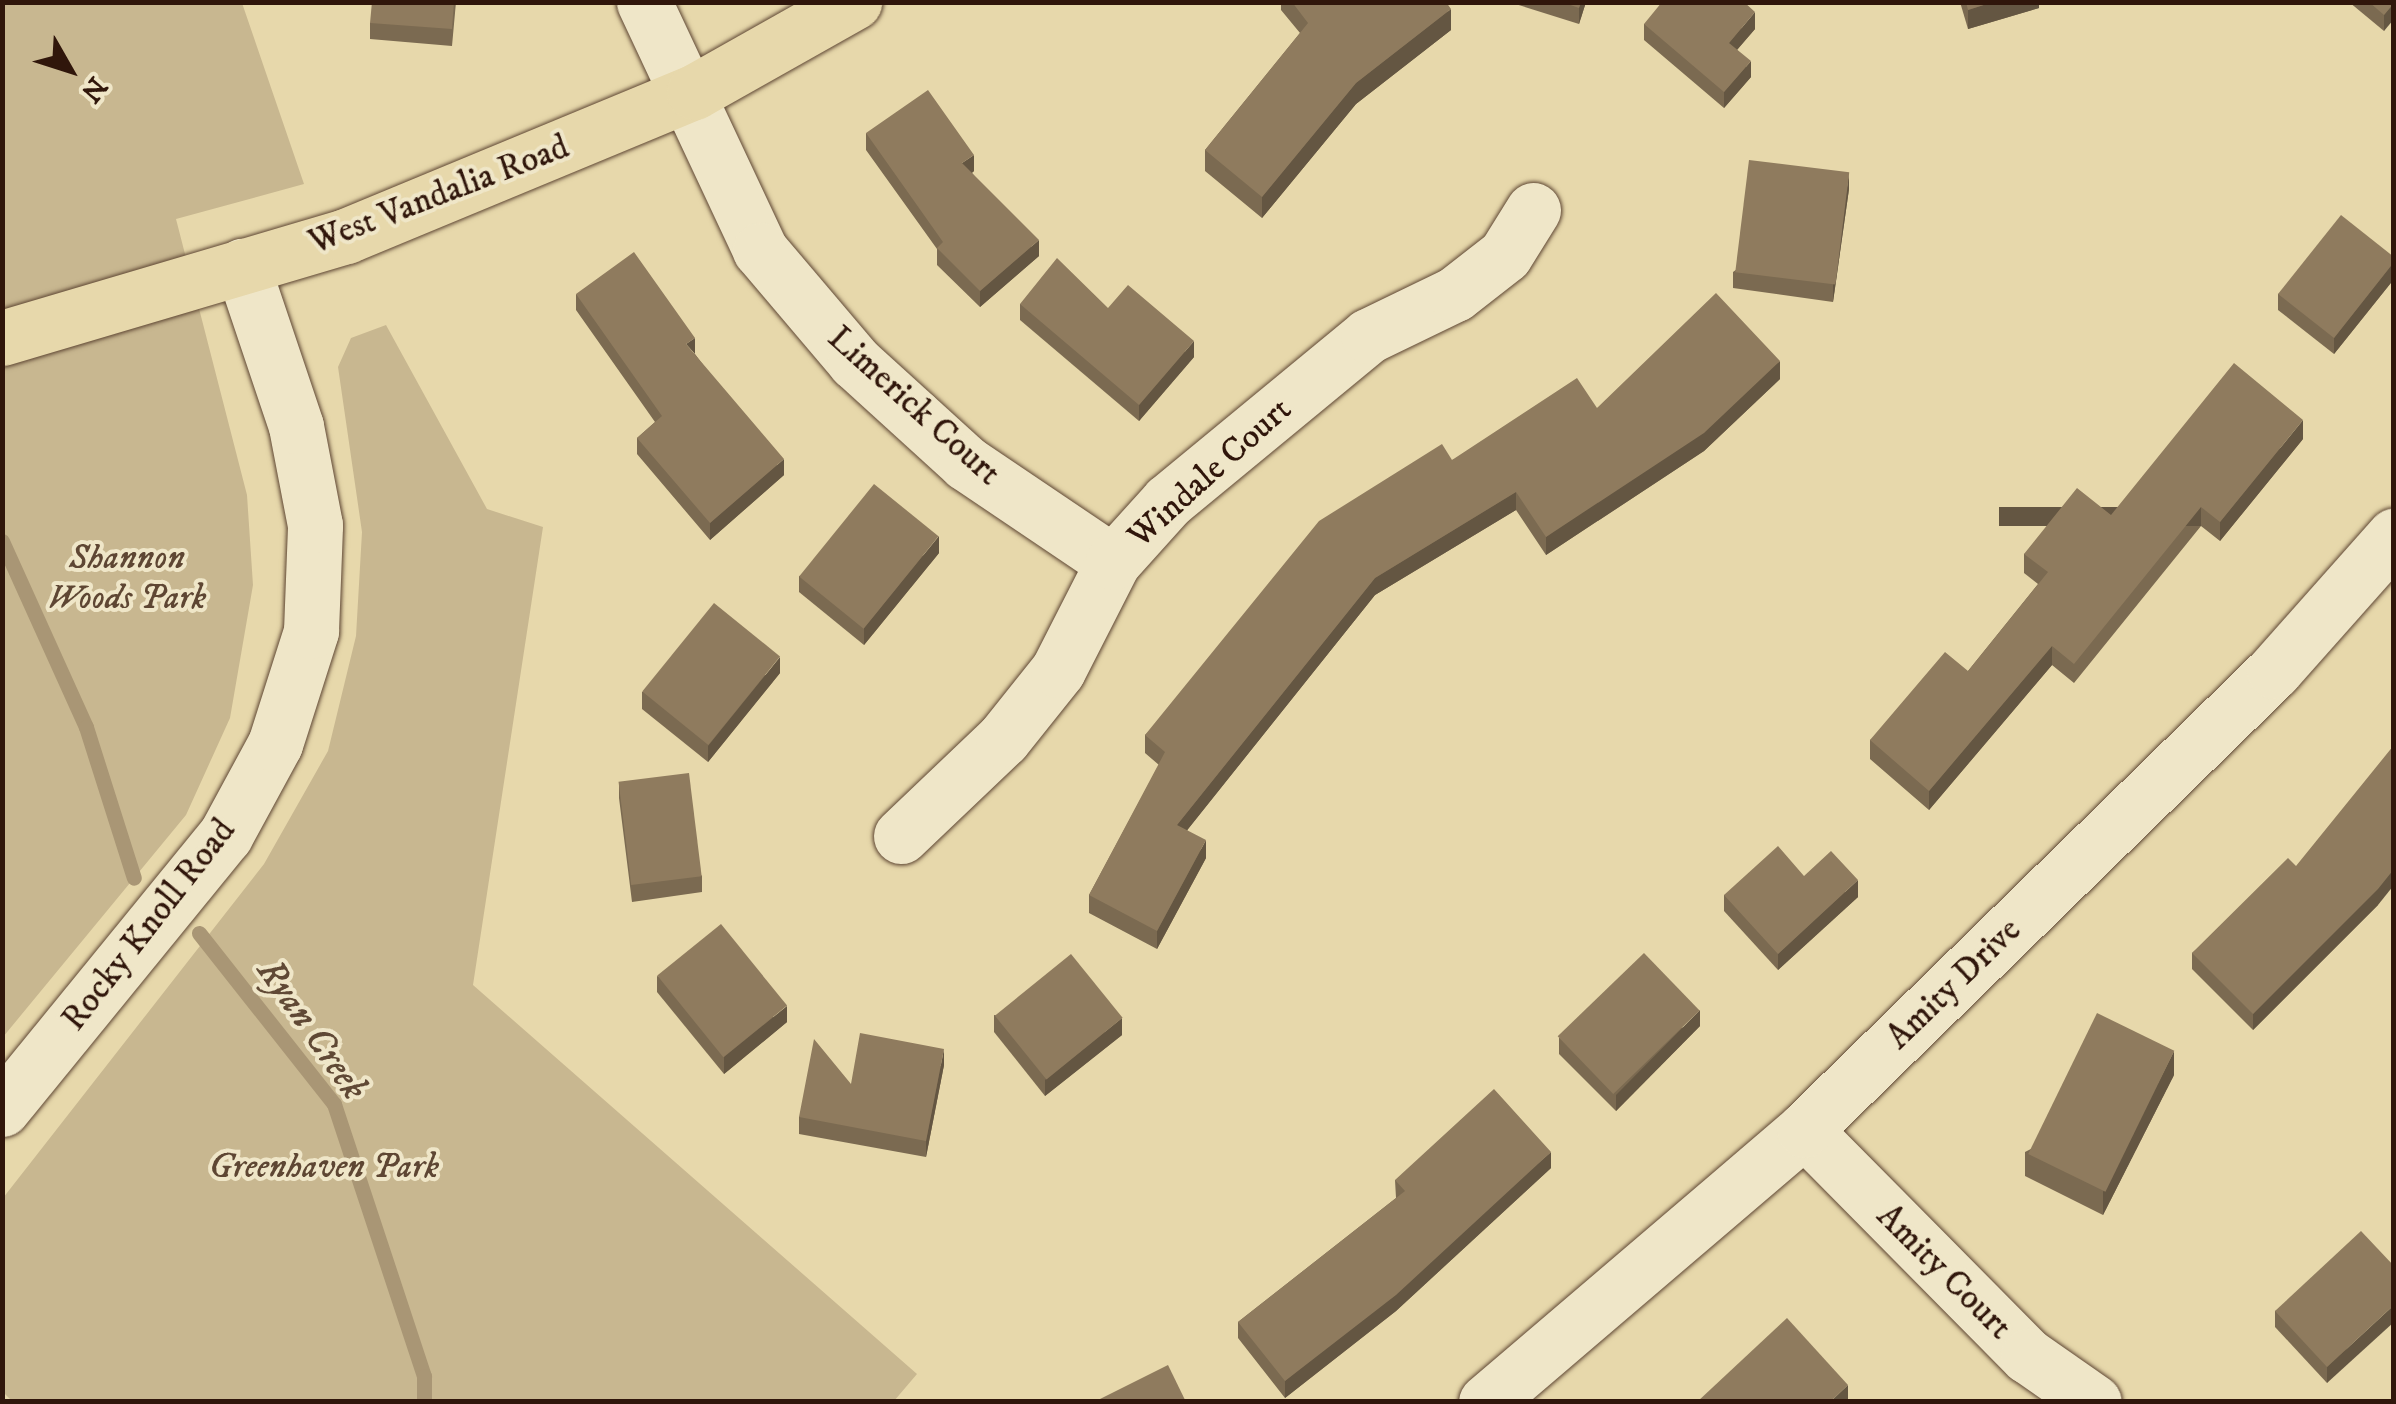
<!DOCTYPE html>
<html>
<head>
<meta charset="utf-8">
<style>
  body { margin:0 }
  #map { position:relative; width:2396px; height:1404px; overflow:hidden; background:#e7d8ab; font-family:"IM FELL DW Pica",serif }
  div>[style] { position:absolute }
  .green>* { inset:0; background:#c8b790 }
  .stream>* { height:15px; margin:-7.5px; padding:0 7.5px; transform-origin:7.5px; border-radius:7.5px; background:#a99675 }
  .roads { filter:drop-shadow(0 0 2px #5e4633) drop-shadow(0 0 2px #5e4633) }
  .minor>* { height:55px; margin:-27.5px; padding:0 27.5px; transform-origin:27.5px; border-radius:27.5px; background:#efe6c8 }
  .major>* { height:55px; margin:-27.5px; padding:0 27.5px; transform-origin:27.5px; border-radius:27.5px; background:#e7d8ab }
  .wall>* { inset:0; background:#7b6a51 }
  .shaded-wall>* { inset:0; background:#645642; transform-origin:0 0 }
  .building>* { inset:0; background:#8f7b5e; transform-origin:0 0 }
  span { translate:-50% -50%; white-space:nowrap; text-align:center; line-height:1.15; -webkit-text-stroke:8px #efe6c8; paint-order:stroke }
  .street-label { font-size:35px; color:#30160b }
  .park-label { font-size:35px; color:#5e4633; font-style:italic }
  .water-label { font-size:38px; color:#604935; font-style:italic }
  .frame { position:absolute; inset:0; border:5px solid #30160b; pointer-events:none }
  .north { position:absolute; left:20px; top:20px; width:100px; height:100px; -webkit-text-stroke:8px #efe6c8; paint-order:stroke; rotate:129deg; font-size:28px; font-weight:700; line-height:40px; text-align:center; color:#30160b }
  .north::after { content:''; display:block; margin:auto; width:35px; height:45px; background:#30160b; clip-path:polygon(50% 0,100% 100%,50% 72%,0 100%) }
</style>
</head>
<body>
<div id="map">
  <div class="green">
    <i style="clip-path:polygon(3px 3px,242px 3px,304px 184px,176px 219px,247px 495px,253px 585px,230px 718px,186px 815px,3px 1037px)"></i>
    <i style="clip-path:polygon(386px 325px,487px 509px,543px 527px,473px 985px,917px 1374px,894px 1401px,13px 1402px,3px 1392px,3px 1198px,264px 864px,328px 751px,356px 636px,362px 532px,338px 367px,351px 338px)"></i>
  </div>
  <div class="stream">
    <i style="left:2px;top:541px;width:204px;rotate:65.7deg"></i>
    <i style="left:86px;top:727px;width:158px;rotate:72.4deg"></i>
    <i style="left:199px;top:933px;width:218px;rotate:51.7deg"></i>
    <i style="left:334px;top:1104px;width:287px;rotate:71.7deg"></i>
    <i style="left:424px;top:1376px;width:26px;rotate:90deg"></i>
  </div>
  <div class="roads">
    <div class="minor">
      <i style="left:644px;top:2px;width:274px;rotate:64.9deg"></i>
      <i style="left:760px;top:250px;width:147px;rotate:49.7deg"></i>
      <i style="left:855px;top:362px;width:150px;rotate:42.3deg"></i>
      <i style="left:966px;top:463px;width:177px;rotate:34deg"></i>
      <i style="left:901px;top:836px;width:141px;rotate:-43.6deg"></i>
      <i style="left:1003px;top:739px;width:88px;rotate:-51.4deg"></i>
      <i style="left:1058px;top:670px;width:121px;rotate:-63deg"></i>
      <i style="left:1113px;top:562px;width:82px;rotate:-48deg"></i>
      <i style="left:1168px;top:501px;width:259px;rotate:-39.5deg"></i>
      <i style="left:1368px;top:336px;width:97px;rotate:-25.8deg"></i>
      <i style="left:1455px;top:294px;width:63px;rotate:-38deg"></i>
      <i style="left:1505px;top:255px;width:53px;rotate:-58.1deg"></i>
      <i style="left:2px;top:1109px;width:353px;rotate:-50.8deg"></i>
      <i style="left:225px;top:836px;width:105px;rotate:-61.5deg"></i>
      <i style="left:275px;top:744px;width:119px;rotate:-72.3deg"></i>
      <i style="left:311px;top:631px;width:106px;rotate:-87.8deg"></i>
      <i style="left:315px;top:525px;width:101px;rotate:-100.9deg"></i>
      <i style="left:296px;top:426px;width:169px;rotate:-108.6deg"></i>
      <i style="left:1804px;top:1130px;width:318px;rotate:45.3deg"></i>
      <i style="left:2028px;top:1356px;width:80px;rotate:34.9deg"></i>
      <i style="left:1486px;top:1402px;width:418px;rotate:-40.5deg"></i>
      <i style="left:1804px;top:1130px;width:657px;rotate:-44.32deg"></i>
      <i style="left:2274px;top:671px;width:181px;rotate:-48.4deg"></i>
    </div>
    <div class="major">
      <i style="left:2px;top:338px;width:359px;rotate:-16.5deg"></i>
      <i style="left:346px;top:236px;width:377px;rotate:-22.5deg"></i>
      <i style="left:694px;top:92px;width:184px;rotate:-29.4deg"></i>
    </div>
  </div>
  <div class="wall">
    <i style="clip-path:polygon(456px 2px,452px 46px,370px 39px,370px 23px)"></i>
    <i style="clip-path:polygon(1281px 2px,1446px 2px,1451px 30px,1356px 104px,1262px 218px,1205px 171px,1205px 150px,1300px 33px,1281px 10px)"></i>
    <i style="clip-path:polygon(1509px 2px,1586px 2px,1579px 24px)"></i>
    <i style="clip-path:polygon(1960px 2px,2039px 2px,2039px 8px,1968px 29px)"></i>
    <i style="clip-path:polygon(2349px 2px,2394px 2px,2384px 31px)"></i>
    <i style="clip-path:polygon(1644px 24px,1755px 29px,1737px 50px,1751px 77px,1724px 108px,1644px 40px)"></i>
    <i style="clip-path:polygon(866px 133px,974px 171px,972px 173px,1039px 256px,980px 307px,937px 265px,937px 249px,866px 150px)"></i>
    <i style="clip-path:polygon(1849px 189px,1833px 302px,1733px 288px,1733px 272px)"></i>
    <i style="clip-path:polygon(2394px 257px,2394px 279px,2334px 354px,2278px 310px,2278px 294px)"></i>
    <i style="clip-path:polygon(576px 294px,695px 354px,784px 475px,710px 540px,637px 454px,637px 438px,655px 422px,576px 310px)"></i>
    <i style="clip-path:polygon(1020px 304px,1108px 308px,1194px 357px,1139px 421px,1020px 320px)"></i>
    <i style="clip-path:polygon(1780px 379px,1704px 451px,1546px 555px,1516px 510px,1375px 595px,1187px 830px,1206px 858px,1157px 949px,1089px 913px,1089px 895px,1159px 765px,1145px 753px,1145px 735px,1452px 460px,1597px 408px)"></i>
    <i style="clip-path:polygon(2303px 439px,2220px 541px,2201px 526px,2074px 683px,2052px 665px,1929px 810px,1870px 759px,1870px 740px,1968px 671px,2038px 584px,2024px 573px,2024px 554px,2111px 515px)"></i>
    <i style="clip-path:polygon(939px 553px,864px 645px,799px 592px,799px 576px)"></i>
    <i style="clip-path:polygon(780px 673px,708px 762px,642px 709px,642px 692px)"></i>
    <i style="clip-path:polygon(619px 782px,702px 876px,702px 892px,632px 902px,619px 798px)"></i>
    <i style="clip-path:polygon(2296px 866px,2378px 905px,2253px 1030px,2192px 969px,2192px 953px)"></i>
    <i style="clip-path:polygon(1804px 876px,1858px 897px,1778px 970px,1724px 911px,1724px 895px)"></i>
    <i style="clip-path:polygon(657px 976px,787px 1022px,724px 1074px,657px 992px)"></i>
    <i style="clip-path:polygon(994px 1015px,1122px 1035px,1045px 1096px,994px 1032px)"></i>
    <i style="clip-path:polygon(1700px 1026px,1616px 1111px,1559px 1054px,1559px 1038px)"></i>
    <i style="clip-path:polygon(944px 1065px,926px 1157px,799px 1134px,799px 1117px,851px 1084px)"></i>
    <i style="clip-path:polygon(2174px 1075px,2103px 1215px,2025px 1176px,2025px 1152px)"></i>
    <i style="clip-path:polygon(1551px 1168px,1396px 1311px,1285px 1398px,1238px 1338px,1238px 1322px,1396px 1198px,1395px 1180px)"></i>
    <i style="clip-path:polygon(2394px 1266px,2327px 1383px,2275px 1327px,2275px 1311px)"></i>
  </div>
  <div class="shaded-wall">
    <i style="clip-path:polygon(1581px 2px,1586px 2px,1579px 24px,1579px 8px)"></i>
    <i style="clip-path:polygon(1993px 2px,2039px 2px,2039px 8px,1968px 29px,1968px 10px)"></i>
    <i style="clip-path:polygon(2394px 3px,2394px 19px,2384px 31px,2384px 15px)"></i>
    <i style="clip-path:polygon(1451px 9px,1451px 30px,1356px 104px,1262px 218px,1262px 197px,1356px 83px)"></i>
    <i style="clip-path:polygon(1755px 12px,1755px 29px,1729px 59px,1729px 43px)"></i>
    <i style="clip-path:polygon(1751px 61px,1751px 77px,1724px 108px,1724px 92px)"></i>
    <i style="clip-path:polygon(974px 155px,974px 171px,962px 180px,962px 163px)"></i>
    <i style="clip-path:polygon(1849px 173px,1849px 189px,1833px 302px,1833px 286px)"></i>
    <i style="clip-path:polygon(1039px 240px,1039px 256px,980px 307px,980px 291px)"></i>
    <i style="clip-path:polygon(2394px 262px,2394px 279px,2334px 354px,2334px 338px)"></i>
    <i style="clip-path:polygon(695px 338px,695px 354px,686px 344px)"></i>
    <i style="clip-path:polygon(1194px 341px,1194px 357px,1139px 421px,1139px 405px)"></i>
    <i style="clip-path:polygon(1780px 361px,1780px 379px,1704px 451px,1546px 555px,1546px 537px)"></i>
    <i style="clip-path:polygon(2303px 420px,2303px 439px,2220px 541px,2220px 522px)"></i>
    <i style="clip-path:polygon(784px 459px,784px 475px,710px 540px,710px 523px)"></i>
    <i style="clip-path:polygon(1516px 492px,1516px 510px,1375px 595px,1177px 843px,1177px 825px,1375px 578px)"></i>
    <i style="left:2201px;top:507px;width:19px;height:202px;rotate:90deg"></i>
    <i style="clip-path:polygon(939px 536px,939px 553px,864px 645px,864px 628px)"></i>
    <i style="clip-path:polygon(2052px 646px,2052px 665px,1929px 810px,1929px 791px)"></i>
    <i style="clip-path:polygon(780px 657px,780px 673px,708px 762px,708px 746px)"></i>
    <i style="clip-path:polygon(1206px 840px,1206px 858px,1157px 949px,1157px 931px)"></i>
    <i style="clip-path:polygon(2394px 869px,2394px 885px,2378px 905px,2253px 1030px,2253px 1014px)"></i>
    <i style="clip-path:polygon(1858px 880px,1858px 897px,1778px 970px,1778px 954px)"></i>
    <i style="clip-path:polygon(787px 1006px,787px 1022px,724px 1074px,724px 1057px)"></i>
    <i style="clip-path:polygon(1700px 1010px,1700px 1026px,1616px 1111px,1616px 1095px)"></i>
    <i style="clip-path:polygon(1122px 1018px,1122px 1035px,1045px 1096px,1045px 1080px)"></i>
    <i style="clip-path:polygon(944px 1049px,944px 1065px,926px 1157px,926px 1141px)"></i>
    <i style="clip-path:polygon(2174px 1051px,2174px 1075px,2103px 1215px,2103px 1192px)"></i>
    <i style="clip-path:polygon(1551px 1152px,1551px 1168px,1396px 1311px,1285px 1398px,1285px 1381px)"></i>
    <i style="clip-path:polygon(2394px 1305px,2394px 1322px,2327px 1383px,2327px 1367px)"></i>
    <i style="clip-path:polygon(1848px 1385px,1848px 1402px,1830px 1402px)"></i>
  </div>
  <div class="building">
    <i style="clip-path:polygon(372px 2px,454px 2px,452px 29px,370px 23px)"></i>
    <i style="clip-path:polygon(1292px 2px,1446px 2px,1451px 9px,1356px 83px,1262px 197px,1205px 150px,1308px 23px)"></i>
    <i style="clip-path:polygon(1562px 2px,1581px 2px,1579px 8px)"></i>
    <i style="clip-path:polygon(1662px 2px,1744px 2px,1755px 12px,1729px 43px,1751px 61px,1724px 92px,1644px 24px)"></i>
    <i style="clip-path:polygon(1966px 2px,1993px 2px,1968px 10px)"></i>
    <i style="clip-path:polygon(2369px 2px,2394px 2px,2394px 3px,2384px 15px)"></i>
    <i style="clip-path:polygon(928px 90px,974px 155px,962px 163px,1039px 240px,980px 291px,937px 248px,943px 242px,866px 133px)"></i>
    <i style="left:1749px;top:160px;width:101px;height:113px;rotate:7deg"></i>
    <i style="clip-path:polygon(2341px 215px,2394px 257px,2394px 262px,2334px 338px,2278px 294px)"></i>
    <i style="clip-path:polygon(634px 252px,695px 338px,686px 344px,784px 459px,710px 523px,637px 438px,662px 416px,576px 294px)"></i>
    <i style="clip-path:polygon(1057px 258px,1108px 308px,1128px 285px,1194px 341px,1139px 405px,1020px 304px)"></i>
    <i style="clip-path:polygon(1716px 293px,1780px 361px,1704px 433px,1546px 537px,1516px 492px,1375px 578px,1177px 825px,1206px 840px,1157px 931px,1089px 895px,1165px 752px,1145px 735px,1319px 521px,1442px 444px,1452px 460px,1577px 378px,1597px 408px)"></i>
    <i style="clip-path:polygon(2234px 363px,2303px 420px,2220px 522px,2201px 507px,2074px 664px,2052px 646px,1929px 791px,1870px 740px,1945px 652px,1968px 671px,2048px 572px,2024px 554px,2077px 488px,2111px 515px)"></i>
    <i style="left:874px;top:484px;width:83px;height:119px;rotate:39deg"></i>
    <i style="left:714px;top:603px;width:85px;height:114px;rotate:39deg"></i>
    <i style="clip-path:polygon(2394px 745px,2394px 869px,2378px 889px,2253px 1014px,2192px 953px,2288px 858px,2296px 866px)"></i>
    <i style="left:689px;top:773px;width:104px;height:71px;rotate:83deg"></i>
    <i style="clip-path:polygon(1778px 846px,1804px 876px,1831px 851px,1858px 880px,1778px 954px,1724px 895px)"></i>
    <i style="left:721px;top:924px;width:105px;height:82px;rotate:51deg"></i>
    <i style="left:1644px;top:953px;width:80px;height:120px;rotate:46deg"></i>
    <i style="left:1071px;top:954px;width:82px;height:98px;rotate:51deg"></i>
    <i style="left:2097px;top:1013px;width:86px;height:157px;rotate:26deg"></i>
    <i style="clip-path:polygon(860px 1033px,944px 1049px,926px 1141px,799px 1117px,814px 1039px,851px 1084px)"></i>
    <i style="clip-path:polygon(1494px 1089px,1551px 1152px,1396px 1295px,1285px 1381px,1238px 1322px,1405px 1191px,1395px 1180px)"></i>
    <i style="clip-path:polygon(2361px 1231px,2394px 1266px,2394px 1305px,2327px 1367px,2275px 1311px)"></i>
    <i style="clip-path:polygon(1787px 1318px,1848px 1385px,1830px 1402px,1697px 1402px)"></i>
    <i style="clip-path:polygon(1168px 1365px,1186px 1402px,1094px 1402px)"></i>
  </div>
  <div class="street-label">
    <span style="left:439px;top:195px;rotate:-21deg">West Vandalia Road</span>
    <span style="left:914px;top:406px;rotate:42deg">Limerick Court</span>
    <span style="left:1210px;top:473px;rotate:-42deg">Windale Court</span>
    <span style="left:149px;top:925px;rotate:-52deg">Rocky Knoll Road</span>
    <span style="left:1954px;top:984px;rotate:-44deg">Amity Drive</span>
    <span style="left:1944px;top:1272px;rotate:45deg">Amity Court</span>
  </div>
  <div class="park-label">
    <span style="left:127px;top:578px">Shannon<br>Woods Park</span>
    <span style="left:324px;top:1167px">Greenhaven Park</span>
  </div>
  <div class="water-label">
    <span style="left:311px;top:1030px;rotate:55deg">Ryan Creek</span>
  </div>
  <div class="frame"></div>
  <div class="north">N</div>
</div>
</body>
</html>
